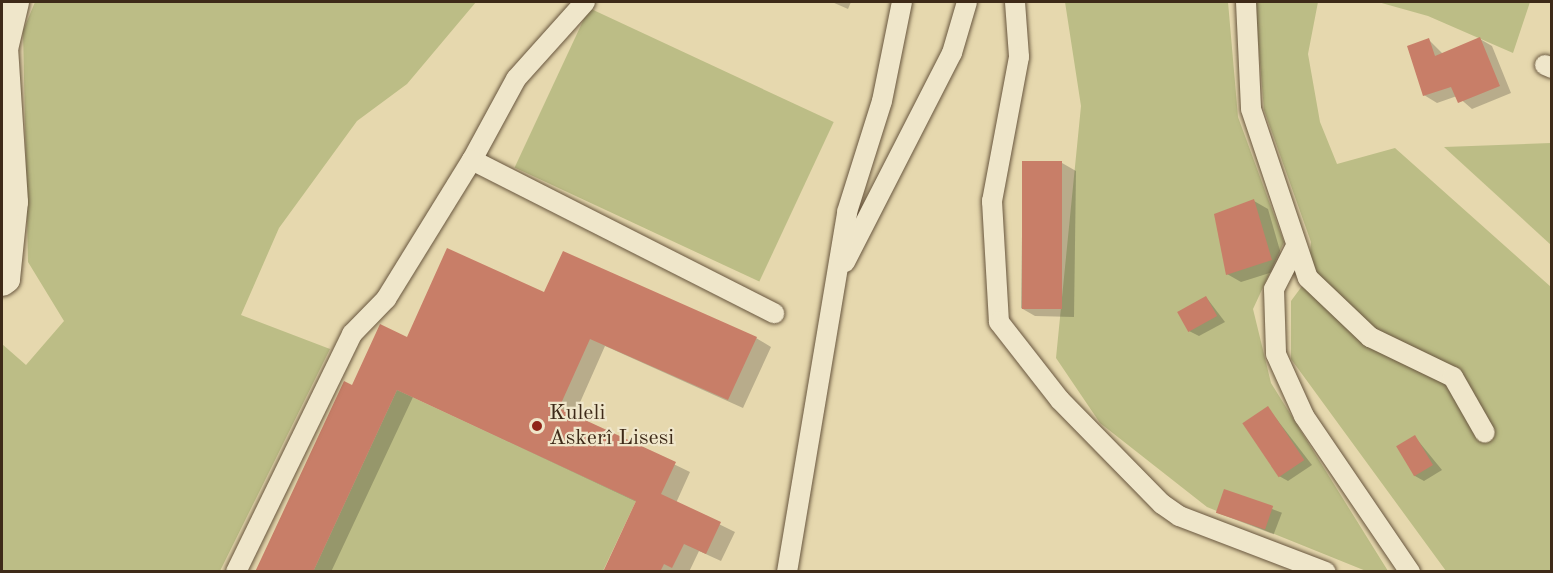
<!DOCTYPE html>
<html>
<head>
<meta charset="utf-8">
<style>
  body { margin:0 }
  #map { position:relative; width:1553px; height:573px; overflow:hidden; background:#e6d8ae; font-family:"Old Standard TT",serif }
  div>[style] { position:absolute }
  .green>* { inset:0; background:#bcbd86; transform-origin:0 0 }
  .shadow>* { inset:0; background:#0003; transform-origin:0 0 }
  .building>* { inset:0; background:#c87e68; transform-origin:0 0 }
  .roads { filter:drop-shadow(0 0 2px #68563e) drop-shadow(0 0 2px #68563e) }
  .street>* { height:20px; margin:-10px; padding:0 10px; transform-origin:10px; border-radius:10px; background:#efe6ca }
  .secondary>* { height:28px; margin:-14px; padding:0 14px; transform-origin:14px; border-radius:14px; background:#efe6ca }
  .dots>* { width:16px; height:16px; translate:-50% -50%; box-sizing:border-box; border:3px solid #efe6ca; border-radius:50% }
  span { translate:-50% -50%; white-space:nowrap; text-align:center; line-height:1.15; -webkit-text-stroke:4.5px #efe6ca; paint-order:stroke }
  .poi-label { font-size:22px; color:#3e2a18 }
  .left { translate:0 -50%; text-align:left }
  .frame { position:absolute; inset:0; border:3px solid #3e2a18; pointer-events:none }
</style>
</head>
<body>
<div id="map">
  <div class="green">
    <i style="clip-path:polygon(35px 2px,476px 2px,407px 84px,357px 121px,279px 228px,241px 315px,330px 349px,220px 571px,2px 571px,2px 344px,26px 365px,64px 321px,28px 262px,23px 31px)"></i>
    <i style="clip-path:polygon(1065px 2px,1228px 2px,1238px 117px,1284px 242px,1253px 309px,1271px 383px,1388px 571px,1366px 571px,1207px 507px,1100px 423px,1056px 358px,1081px 106px)"></i>
    <i style="clip-path:polygon(1255px 2px,1318px 2px,1308px 54px,1320px 122px,1337px 164px,1395px 148px,1551px 287px,1551px 571px,1446px 571px,1291px 359px,1291px 301px,1308px 278px,1311px 242px,1264px 110px)"></i>
    <i style="clip-path:polygon(1378px 2px,1530px 2px,1513px 53px,1428px 16px)"></i>
    <i style="left:589px;top:8px;width:270px;height:176px;rotate:25deg"></i>
    <i style="clip-path:polygon(1551px 143px,1551px 245px,1444px 147px)"></i>
    <i style="clip-path:polygon(397px 390px,636px 501px,603px 571px,313px 572px)"></i>
  </div>
  <div class="shadow">
    <i style="clip-path:polygon(832px 2px,851px 2px,848px 9px)"></i>
    <i style="clip-path:polygon(1480px 39px,1492px 46px,1511px 93px,1472px 109px,1457px 96px,1437px 103px,1424px 95px,1429px 40px,1443px 54px)"></i>
    <i style="clip-path:polygon(1023px 163px,1062px 163px,1076px 171px,1074px 317px,1035px 316px,1021px 308px)"></i>
    <i style="clip-path:polygon(1254px 201px,1268px 209px,1285px 268px,1241px 282px,1227px 274px)"></i>
    <i style="clip-path:polygon(545px 294px,756px 338px,771px 347px,743px 408px,605px 346px,574px 416px,690px 472px,676px 503px,735px 532px,721px 561px,699px 551px,689px 572px,604px 572px,637px 502px,413px 397px,331px 572px,257px 572px,353px 387px,408px 339px)"></i>
    <i style="clip-path:polygon(1206px 297px,1225px 322px,1199px 336px,1189px 331px)"></i>
    <i style="clip-path:polygon(1268px 408px,1312px 465px,1288px 481px,1279px 476px)"></i>
    <i style="clip-path:polygon(1415px 437px,1442px 470px,1424px 481px,1415px 476px)"></i>
    <i style="left:1225px;top:491px;width:61px;height:23px;rotate:21deg"></i>
  </div>
  <div class="building">
    <i style="clip-path:polygon(1480px 37px,1500px 86px,1458px 103px,1451px 87px,1423px 96px,1407px 46px,1429px 38px,1435px 56px)"></i>
    <i style="left:1022px;top:161px;width:40px;height:148px"></i>
    <i style="clip-path:polygon(1254px 199px,1272px 260px,1226px 275px,1214px 214px)"></i>
    <i style="clip-path:polygon(447px 248px,544px 292px,563px 251px,757px 337px,728px 400px,590px 339px,559px 408px,676px 462px,661px 494px,721px 522px,706px 554px,684px 544px,672px 568px,664px 564px,660px 572px,603px 572px,636px 501px,397px 390px,313px 572px,255px 572px,344px 381px,352px 385px,380px 324px,407px 337px)"></i>
    <i style="left:1206px;top:296px;width:23px;height:33px;rotate:61deg"></i>
    <i style="left:1268px;top:406px;width:65px;height:31px;rotate:56deg"></i>
    <i style="left:1415px;top:435px;width:35px;height:22px;rotate:59deg"></i>
    <i style="left:1224px;top:489px;width:52px;height:25px;rotate:19deg"></i>
  </div>
  <div class="roads">
    <div class="street">
      <i style="left:585px;top:2px;width:103px;rotate:131.9deg"></i>
      <i style="left:516px;top:79px;width:92px;rotate:118.5deg"></i>
      <i style="left:472px;top:160px;width:339px;rotate:26.9deg"></i>
      <i style="left:1015px;top:2px;width:55px;rotate:85.8deg"></i>
      <i style="left:1019px;top:57px;width:147px;rotate:100.6deg"></i>
      <i style="left:992px;top:201px;width:121px;rotate:86.7deg"></i>
      <i style="left:999px;top:322px;width:99px;rotate:52deg"></i>
      <i style="left:1060px;top:400px;width:146px;rotate:45.6deg"></i>
      <i style="left:1162px;top:504px;width:21px;rotate:35deg"></i>
      <i style="left:1179px;top:516px;width:157px;rotate:20.9deg"></i>
      <i style="left:1246px;top:2px;width:107px;rotate:87.3deg"></i>
      <i style="left:1251px;top:109px;width:178px;rotate:71.4deg"></i>
      <i style="left:1308px;top:278px;width:86px;rotate:43.6deg"></i>
      <i style="left:1370px;top:337px;width:92px;rotate:25.7deg"></i>
      <i style="left:1453px;top:377px;width:64px;rotate:60.3deg"></i>
      <i style="left:1545px;top:65px;width:8px;rotate:23deg"></i>
      <i style="left:1295px;top:248px;width:46px;rotate:117.1deg"></i>
      <i style="left:1274px;top:289px;width:65px;rotate:88.2deg"></i>
      <i style="left:1276px;top:354px;width:68px;rotate:65.7deg"></i>
      <i style="left:1304px;top:416px;width:189px;rotate:55.8deg"></i>
      <i style="left:845px;top:262px;width:235px;rotate:-62.9deg"></i>
      <i style="left:952px;top:53px;width:53px;rotate:-73.6deg"></i>
      <i style="left:236px;top:572px;width:265px;rotate:-64deg"></i>
      <i style="left:352px;top:334px;width:49px;rotate:-45.8deg"></i>
      <i style="left:386px;top:299px;width:163px;rotate:-58.3deg"></i>
      <i style="left:787px;top:572px;width:365px;rotate:-80.5deg"></i>
      <i style="left:847px;top:212px;width:116px;rotate:-72.5deg"></i>
      <i style="left:882px;top:101px;width:101px;rotate:-78.6deg"></i>
    </div>
    <div class="secondary">
      <i style="left:2px;top:282px;width:5px;rotate:-37deg"></i>
      <i style="left:6px;top:279px;width:77px;rotate:-84.1deg"></i>
      <i style="left:14px;top:202px;width:153px;rotate:-93.7deg"></i>
      <i style="left:4px;top:49px;width:48px;rotate:-76.8deg"></i>
    </div>
  </div>
  <div class="dots">
    <i style="left:537px;top:426px;background:#8f2418"></i>
  </div>
  <div class="poi-label">
    <span class="left" style="left:549px;top:426px">Kuleli<br>Askerî Lisesi</span>
  </div>
  <div class="frame"></div>
</div>
</body>
</html>
